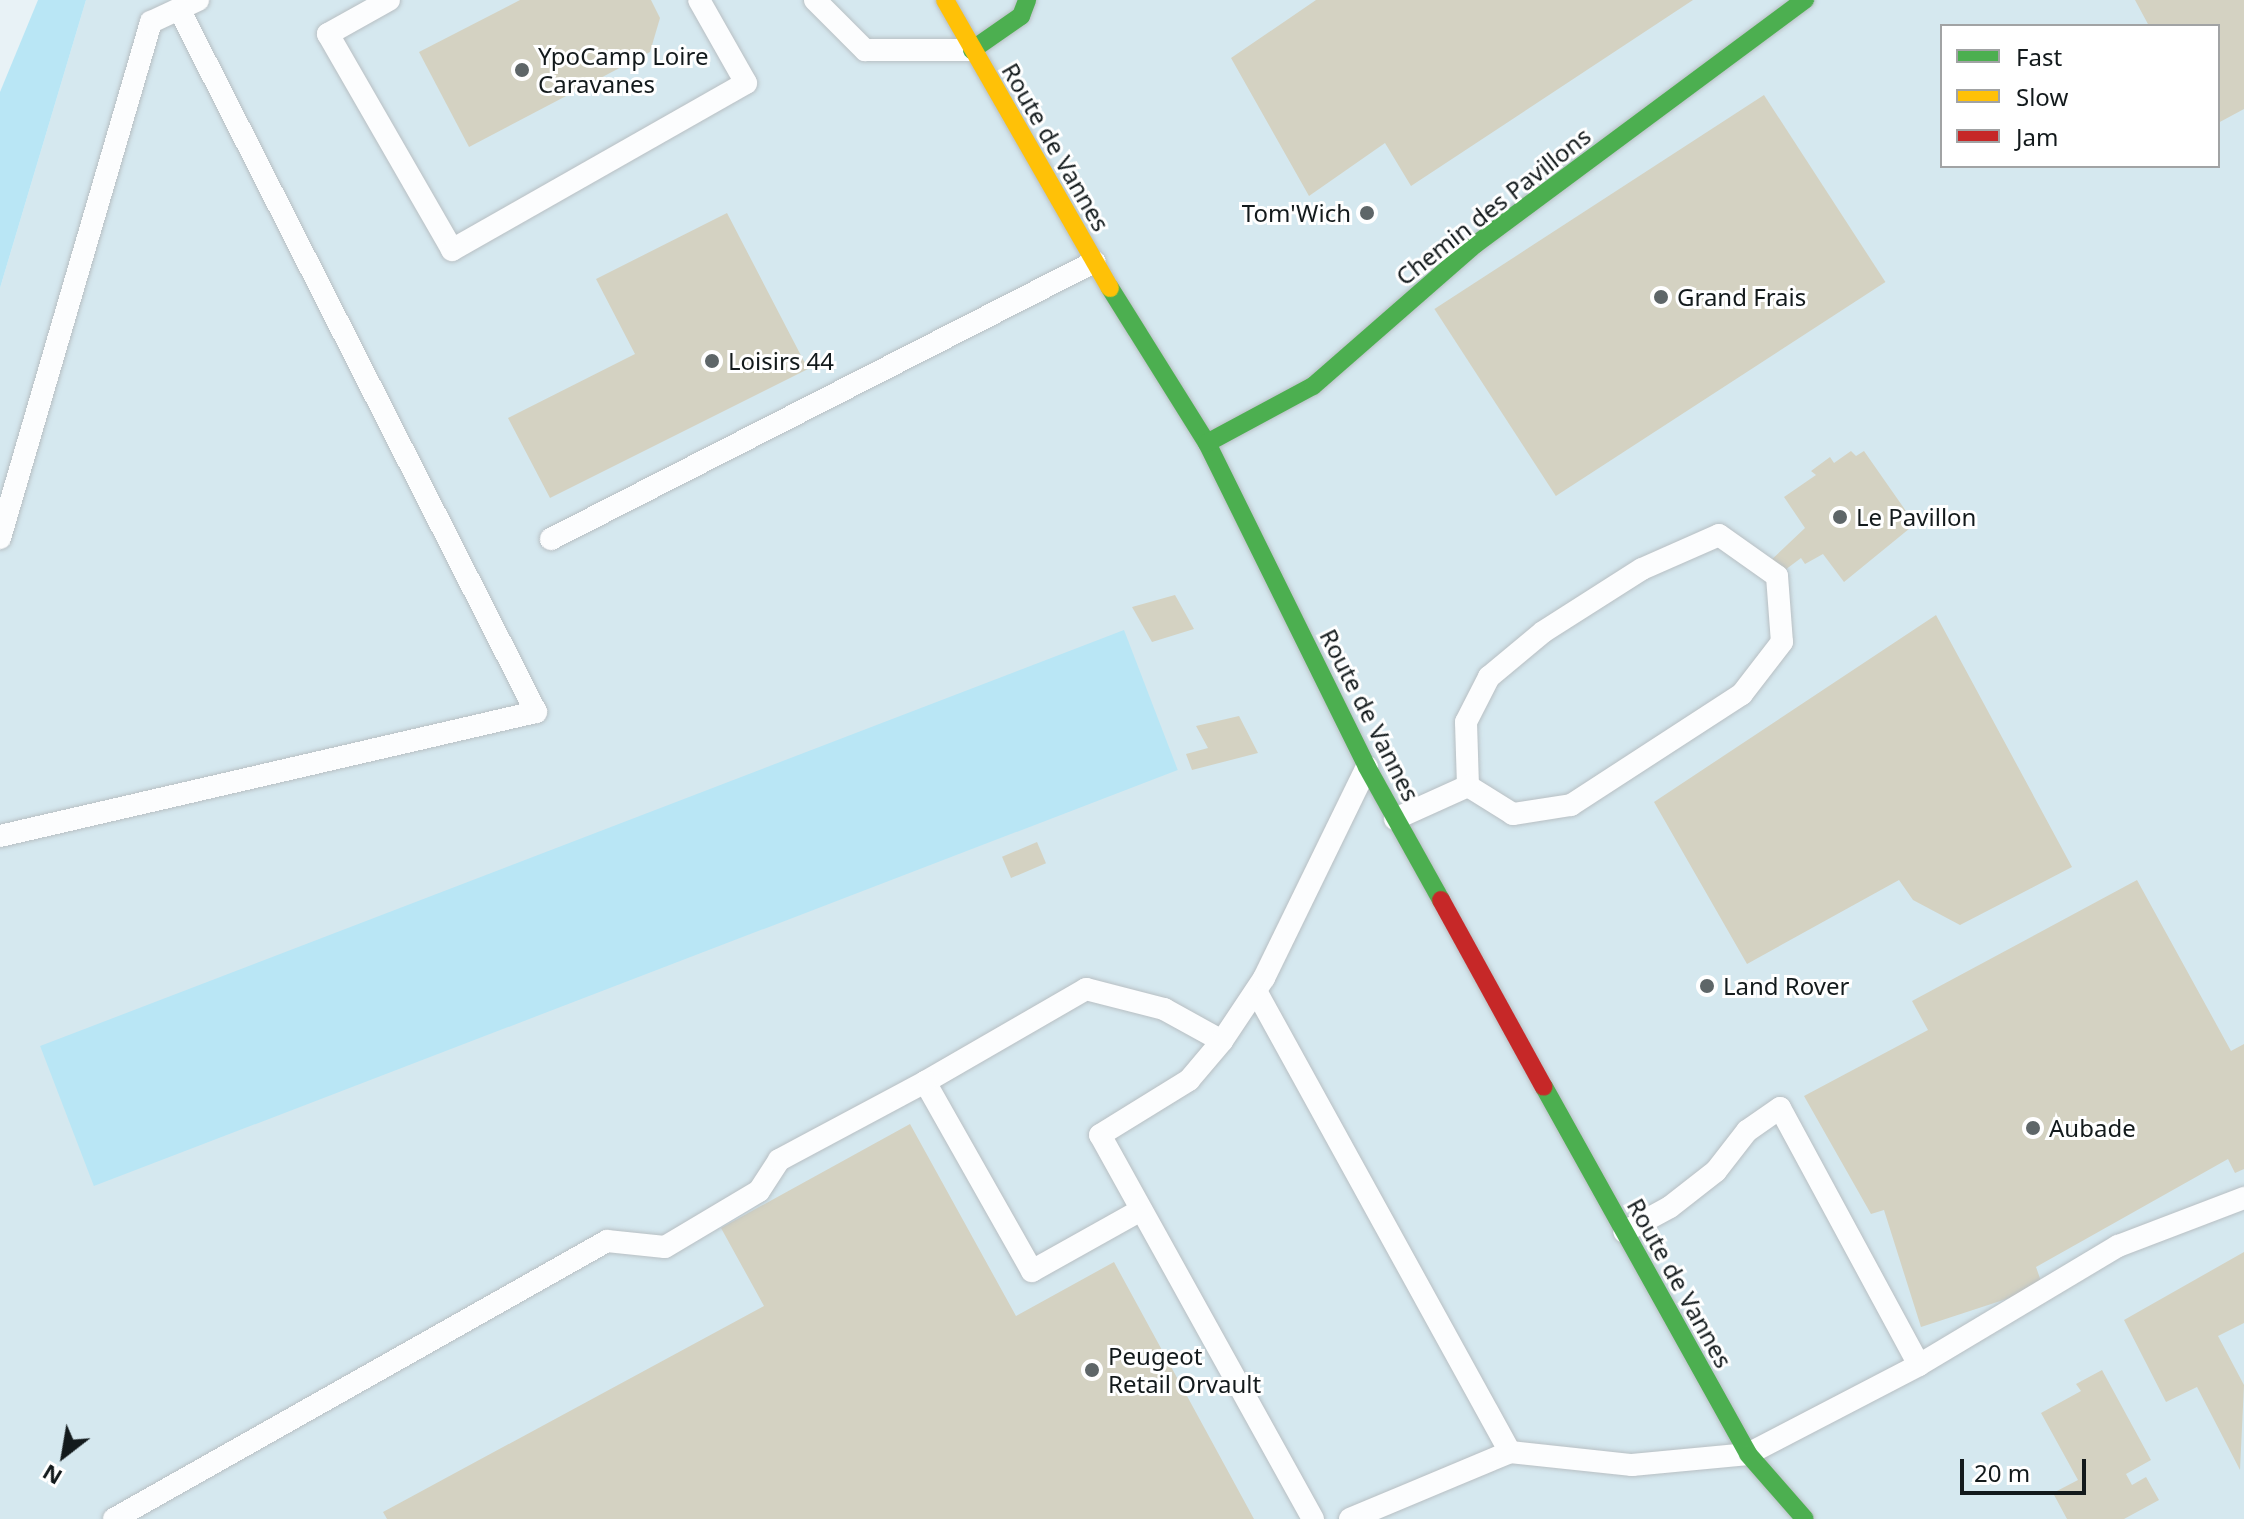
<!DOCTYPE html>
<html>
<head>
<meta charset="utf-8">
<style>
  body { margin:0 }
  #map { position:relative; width:2244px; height:1519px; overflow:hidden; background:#e8f2f6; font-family:"Noto Sans",sans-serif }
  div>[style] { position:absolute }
  .built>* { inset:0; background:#d5e8ef }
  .green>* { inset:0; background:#b9e6f5; transform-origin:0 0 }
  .building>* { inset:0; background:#d4d2c2; transform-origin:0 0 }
  .roads { filter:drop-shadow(0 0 2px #b8bfc3) drop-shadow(0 0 2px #b8bfc3) }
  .lane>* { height:22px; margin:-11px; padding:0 11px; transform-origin:11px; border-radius:11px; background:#fcfdfe }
  .fast>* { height:18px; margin:-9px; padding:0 9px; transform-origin:9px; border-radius:9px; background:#4caf50 }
  .slow>* { height:18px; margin:-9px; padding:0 9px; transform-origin:9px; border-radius:9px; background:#ffc107 }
  .jam>* { height:18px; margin:-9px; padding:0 9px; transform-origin:9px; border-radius:9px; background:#c62828 }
  .dots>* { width:22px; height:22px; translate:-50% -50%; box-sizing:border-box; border:4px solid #fff; border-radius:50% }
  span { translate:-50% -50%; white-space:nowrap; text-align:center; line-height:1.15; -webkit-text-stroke:6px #fff; paint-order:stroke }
  .poi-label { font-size:24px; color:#131a1c }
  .left { translate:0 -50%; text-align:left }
  .right { translate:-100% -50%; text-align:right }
  .street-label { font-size:24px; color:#131a1c }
  .legend { position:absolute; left:1940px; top:24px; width:280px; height:144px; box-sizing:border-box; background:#fff; border:2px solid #a1a3a4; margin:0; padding:10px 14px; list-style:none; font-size:24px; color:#131a1c }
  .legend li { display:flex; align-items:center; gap:16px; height:40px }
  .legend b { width:40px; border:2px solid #a1a3a4 }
  .north { position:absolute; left:24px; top:1415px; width:80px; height:80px; -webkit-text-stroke:6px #fff; paint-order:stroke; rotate:211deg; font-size:22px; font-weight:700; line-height:32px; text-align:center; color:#131a1c }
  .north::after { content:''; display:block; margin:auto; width:28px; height:36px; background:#131a1c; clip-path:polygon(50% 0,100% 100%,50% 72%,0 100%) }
  .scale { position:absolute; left:1960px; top:1459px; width:126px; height:36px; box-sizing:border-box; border:4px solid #131a1c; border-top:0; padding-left:10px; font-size:24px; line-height:28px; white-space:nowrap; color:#131a1c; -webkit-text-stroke:6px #fff; paint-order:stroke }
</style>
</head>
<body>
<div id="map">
  <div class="built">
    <i style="clip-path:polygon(evenodd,86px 0,2244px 0,2244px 1519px,0 1519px,0 288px,86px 0,1942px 26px,2218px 26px,2218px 166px,1942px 166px,1942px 26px)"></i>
  </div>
  <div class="green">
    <i style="clip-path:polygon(38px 0,86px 0,0 288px,0 92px)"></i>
    <i style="left:1124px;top:630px;width:150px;height:1161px;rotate:69deg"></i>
  </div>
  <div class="building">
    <i style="clip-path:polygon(520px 0,651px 0,660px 18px,650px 52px,469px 147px,419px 52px)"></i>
    <i style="clip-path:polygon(1316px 0,1693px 0,1411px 186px,1385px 143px,1309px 196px,1231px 58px)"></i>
    <i style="clip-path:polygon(2135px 0,2244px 0,2244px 109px,2218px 123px,2218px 26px,2149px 26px)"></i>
    <i style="left:1764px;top:95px;width:223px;height:393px;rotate:57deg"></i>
    <i style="clip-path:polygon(727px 213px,808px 369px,550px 498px,508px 418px,635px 354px,596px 279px)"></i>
    <i style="clip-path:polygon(1851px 451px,1856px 456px,1864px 451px,1915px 524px,1844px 582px,1823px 554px,1805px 564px,1801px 558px,1777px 576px,1768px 563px,1805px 528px,1784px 497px,1816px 475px,1811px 471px,1830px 457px,1834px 463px)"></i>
    <i style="clip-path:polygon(1175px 595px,1194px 629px,1152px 642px,1132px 607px)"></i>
    <i style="clip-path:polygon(1936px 615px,2072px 867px,1960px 925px,1913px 900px,1899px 880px,1747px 964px,1654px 802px)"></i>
    <i style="clip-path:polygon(1239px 716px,1258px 753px,1192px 770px,1186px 754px,1208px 748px,1196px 726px)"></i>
    <i style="left:1037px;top:842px;width:23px;height:38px;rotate:67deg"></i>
    <i style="clip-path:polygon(2137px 880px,2231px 1051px,2244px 1044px,2244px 1169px,2235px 1173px,2228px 1159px,2036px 1267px,2043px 1287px,1921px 1327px,1884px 1210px,1871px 1214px,1804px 1096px,1928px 1030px,1912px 1001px)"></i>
    <i style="clip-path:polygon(910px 1124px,1016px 1316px,1114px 1262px,1254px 1519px,387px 1519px,383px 1512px,764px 1306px,721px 1228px)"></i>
    <i style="clip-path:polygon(2244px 1252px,2244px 1323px,2218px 1336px,2244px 1385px,2240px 1470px,2197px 1387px,2166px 1402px,2124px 1320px)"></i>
    <i style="clip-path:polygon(2102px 1370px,2151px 1460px,2126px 1474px,2132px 1485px,2146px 1477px,2159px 1500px,2124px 1519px,2067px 1519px,2053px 1493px,2078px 1480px,2041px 1413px,2081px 1391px,2076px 1384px)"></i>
  </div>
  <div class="roads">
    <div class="lane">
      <i style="left:389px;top:0;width:70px;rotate:150.9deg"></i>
      <i style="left:328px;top:34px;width:249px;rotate:60.1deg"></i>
      <i style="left:452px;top:250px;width:338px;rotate:-29.6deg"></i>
      <i style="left:746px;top:83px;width:95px;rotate:-119.5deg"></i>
      <i style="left:815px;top:0;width:71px;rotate:45deg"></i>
      <i style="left:865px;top:50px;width:107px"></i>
      <i style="left:1719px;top:535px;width:71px;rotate:35.3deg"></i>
      <i style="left:1777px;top:576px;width:66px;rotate:85.7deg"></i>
      <i style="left:1782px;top:642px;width:66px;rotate:127.6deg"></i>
      <i style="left:1742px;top:694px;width:204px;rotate:147deg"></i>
      <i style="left:1571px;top:805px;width:59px;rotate:171.2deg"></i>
      <i style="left:1513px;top:814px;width:53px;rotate:-148.1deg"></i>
      <i style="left:1468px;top:786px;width:64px;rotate:-91.8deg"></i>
      <i style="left:1466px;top:722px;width:51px;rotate:-62.9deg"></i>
      <i style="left:1489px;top:677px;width:70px;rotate:-39.8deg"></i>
      <i style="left:1543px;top:632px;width:117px;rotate:-32.5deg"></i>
      <i style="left:1642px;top:569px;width:84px;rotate:-23.8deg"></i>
      <i style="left:0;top:538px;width:538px;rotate:-73.69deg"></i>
      <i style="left:151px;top:22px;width:52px;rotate:-25.1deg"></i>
      <i style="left:551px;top:539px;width:610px;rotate:-27.03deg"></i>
      <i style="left:1395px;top:819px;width:80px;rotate:-24.3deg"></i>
      <i style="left:0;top:836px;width:550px;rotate:-13.03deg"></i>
      <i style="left:536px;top:712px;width:788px;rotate:-116.92deg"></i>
      <i style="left:1256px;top:991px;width:526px;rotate:61.15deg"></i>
      <i style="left:1141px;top:1210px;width:125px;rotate:150.8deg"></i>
      <i style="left:1032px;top:1271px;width:217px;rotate:-119.5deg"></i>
      <i style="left:925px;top:1082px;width:186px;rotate:-30deg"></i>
      <i style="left:1086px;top:989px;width:81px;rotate:14.4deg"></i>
      <i style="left:1164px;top:1009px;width:66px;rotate:28.9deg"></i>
      <i style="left:1919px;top:1365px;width:232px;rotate:-30.9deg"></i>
      <i style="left:2118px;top:1246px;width:135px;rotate:-20.9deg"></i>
      <i style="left:114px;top:1519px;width:566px;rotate:-29.42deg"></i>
      <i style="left:607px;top:1241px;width:58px;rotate:5.9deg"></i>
      <i style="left:665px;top:1247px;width:109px;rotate:-30.8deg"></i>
      <i style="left:759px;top:1191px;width:37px;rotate:-57deg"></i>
      <i style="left:779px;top:1160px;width:166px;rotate:-28.1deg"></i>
      <i style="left:1313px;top:1519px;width:439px;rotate:-119deg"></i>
      <i style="left:1100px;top:1135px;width:105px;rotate:-31.7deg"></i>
      <i style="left:1189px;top:1080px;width:51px;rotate:-49.8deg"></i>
      <i style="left:1222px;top:1041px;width:76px;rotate:-56.3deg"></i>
      <i style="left:1264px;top:978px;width:235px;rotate:-64deg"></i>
      <i style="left:1350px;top:1519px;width:173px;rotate:-22.7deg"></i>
      <i style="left:1510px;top:1452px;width:123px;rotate:6.1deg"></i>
      <i style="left:1632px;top:1465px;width:117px;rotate:-5.4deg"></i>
      <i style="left:1748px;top:1454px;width:193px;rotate:-27.5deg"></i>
      <i style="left:1919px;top:1365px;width:292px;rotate:-118.4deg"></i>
      <i style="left:1780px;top:1108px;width:40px;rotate:145.1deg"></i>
      <i style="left:1747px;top:1131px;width:51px;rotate:127.8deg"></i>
      <i style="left:1716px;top:1171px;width:58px;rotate:142deg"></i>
      <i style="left:1670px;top:1207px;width:52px;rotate:151.5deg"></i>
    </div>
    <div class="fast">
      <i style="left:972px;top:50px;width:60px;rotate:-34.8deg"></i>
      <i style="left:1021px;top:16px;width:17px;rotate:-69deg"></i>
      <i style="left:1110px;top:288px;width:183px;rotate:58deg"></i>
      <i style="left:1207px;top:443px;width:361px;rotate:63.7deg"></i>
      <i style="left:1367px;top:767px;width:152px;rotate:60.9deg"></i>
      <i style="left:1207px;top:443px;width:120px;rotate:-28.3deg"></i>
      <i style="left:1313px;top:386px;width:216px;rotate:-41.1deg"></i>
      <i style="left:1476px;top:244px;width:410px;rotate:-36.6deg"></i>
      <i style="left:1544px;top:1087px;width:420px;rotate:60.9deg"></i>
      <i style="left:1748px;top:1454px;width:86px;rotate:48.8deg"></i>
    </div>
    <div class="slow">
      <i style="left:945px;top:0;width:332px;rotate:60.2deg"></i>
    </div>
    <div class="jam">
      <i style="left:1441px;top:900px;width:213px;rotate:61.2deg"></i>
    </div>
  </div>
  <div class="dots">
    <i style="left:522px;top:70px;background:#5e6668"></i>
    <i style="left:1367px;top:213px;background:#5e6668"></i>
    <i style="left:1661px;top:297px;background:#5e6668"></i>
    <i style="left:712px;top:361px;background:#5e6668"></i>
    <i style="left:1840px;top:517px;background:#5e6668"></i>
    <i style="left:1707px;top:986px;background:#5e6668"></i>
    <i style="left:2033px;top:1128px;background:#5e6668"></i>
    <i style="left:1092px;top:1370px;background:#5e6668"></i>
  </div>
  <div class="poi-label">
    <span class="left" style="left:538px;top:70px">YpoCamp Loire<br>Caravanes</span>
    <span class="right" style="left:1351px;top:213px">Tom'Wich</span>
    <span class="left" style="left:1677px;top:297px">Grand Frais</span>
    <span class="left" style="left:728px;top:361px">Loisirs 44</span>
    <span class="left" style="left:1856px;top:517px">Le Pavillon</span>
    <span class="left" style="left:1723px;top:986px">Land Rover</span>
    <span class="left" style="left:2049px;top:1128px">Aubade</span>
    <span class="left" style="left:1108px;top:1370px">Peugeot<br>Retail Orvault</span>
  </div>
  <div class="street-label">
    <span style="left:1056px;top:147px;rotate:60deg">Route de Vannes</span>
    <span style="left:1493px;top:206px;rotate:-38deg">Chemin des Pavillons</span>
    <span style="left:1370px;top:715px;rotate:63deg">Route de Vannes</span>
    <span style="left:1680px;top:1283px;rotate:61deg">Route de Vannes</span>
  </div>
  <ul class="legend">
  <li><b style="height:10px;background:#4caf50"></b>Fast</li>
  <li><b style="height:10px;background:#ffc107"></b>Slow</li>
  <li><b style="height:10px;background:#c62828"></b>Jam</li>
  </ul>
  <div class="north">N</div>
  <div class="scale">20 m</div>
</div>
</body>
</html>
